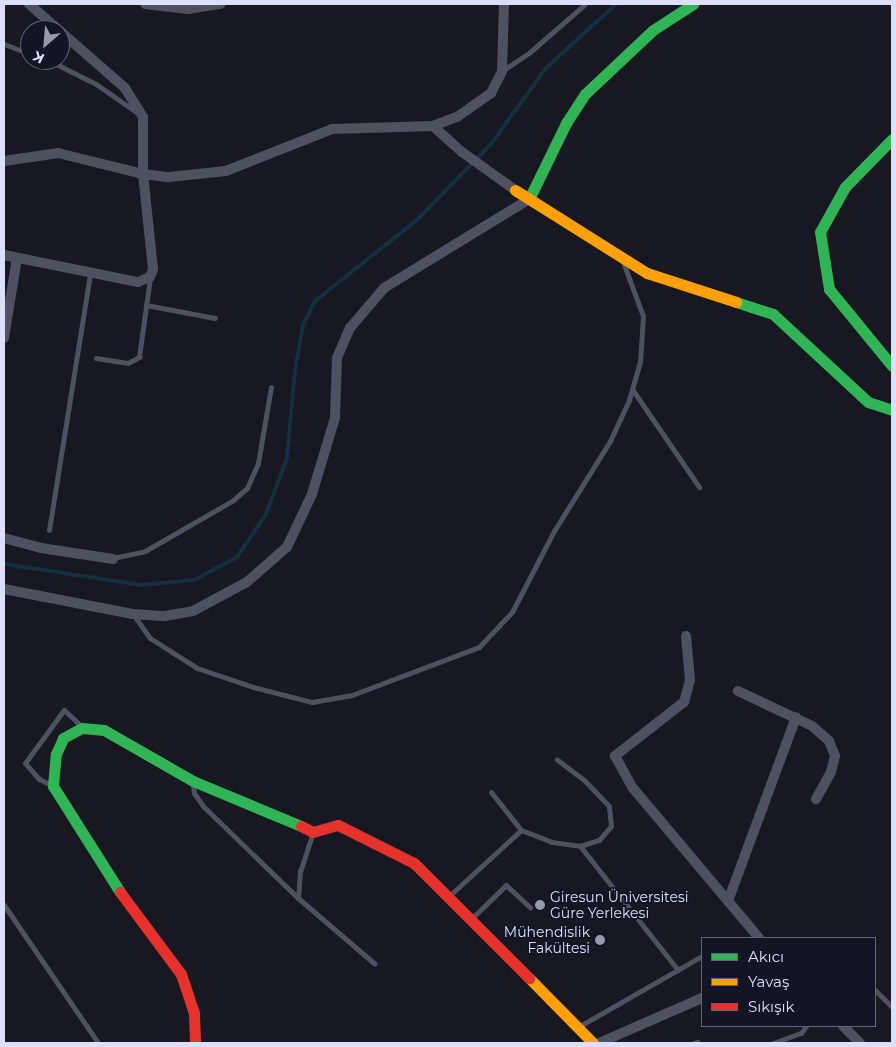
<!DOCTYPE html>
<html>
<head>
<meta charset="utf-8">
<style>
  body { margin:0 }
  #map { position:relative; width:896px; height:1047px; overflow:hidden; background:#171821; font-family:Montserrat,sans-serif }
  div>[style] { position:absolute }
  .stream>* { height:4px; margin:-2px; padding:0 2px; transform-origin:2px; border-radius:2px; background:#142f3f }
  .lane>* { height:5px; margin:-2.5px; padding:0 2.5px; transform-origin:2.5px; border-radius:2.5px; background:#4d5160 }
  .street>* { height:10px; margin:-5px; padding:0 5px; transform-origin:5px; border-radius:5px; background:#4d5160 }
  .fast>* { height:11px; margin:-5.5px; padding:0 5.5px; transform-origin:5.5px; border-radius:5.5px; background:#30b455 }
  .slow>* { height:11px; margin:-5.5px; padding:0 5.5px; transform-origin:5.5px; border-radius:5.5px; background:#ff9f0a }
  .jam>* { height:11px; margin:-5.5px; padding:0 5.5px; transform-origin:5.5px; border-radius:5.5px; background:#e5322d }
  .dots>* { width:14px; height:14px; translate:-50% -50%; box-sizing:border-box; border:2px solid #131525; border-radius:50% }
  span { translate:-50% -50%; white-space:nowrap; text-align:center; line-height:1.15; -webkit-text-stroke:4px #131525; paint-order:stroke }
  .poi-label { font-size:14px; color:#dce0fa }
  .left { translate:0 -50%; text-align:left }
  .right { translate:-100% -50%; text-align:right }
  .frame { position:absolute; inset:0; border:5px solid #dce0fa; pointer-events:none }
  .legend { position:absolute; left:701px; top:937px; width:175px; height:90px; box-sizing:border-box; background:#131525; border:1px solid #63667a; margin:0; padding:6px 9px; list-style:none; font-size:15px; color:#dce0fa }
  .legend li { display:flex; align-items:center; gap:10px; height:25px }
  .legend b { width:25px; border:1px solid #63667a }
  .north { position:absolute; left:20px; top:20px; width:50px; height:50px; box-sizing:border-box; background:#131525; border:1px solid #63667a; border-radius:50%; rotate:207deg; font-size:14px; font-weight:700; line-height:20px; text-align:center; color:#dce0fa }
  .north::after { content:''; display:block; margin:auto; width:18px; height:22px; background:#979aae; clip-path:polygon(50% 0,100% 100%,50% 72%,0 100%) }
</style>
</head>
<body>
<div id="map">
  <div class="stream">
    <i style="left:4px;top:564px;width:139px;rotate:8.7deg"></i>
    <i style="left:141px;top:585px;width:53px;rotate:-5.4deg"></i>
    <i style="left:194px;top:580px;width:49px;rotate:-28.1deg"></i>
    <i style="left:237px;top:557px;width:52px;rotate:-56deg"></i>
    <i style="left:266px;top:514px;width:60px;rotate:-69.4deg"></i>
    <i style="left:287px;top:458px;width:88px;rotate:-84.8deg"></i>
    <i style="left:295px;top:370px;width:46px;rotate:-79.9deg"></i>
    <i style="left:303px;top:325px;width:27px;rotate:-63deg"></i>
    <i style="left:315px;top:301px;width:130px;rotate:-38.5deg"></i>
    <i style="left:417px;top:220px;width:106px;rotate:-45.8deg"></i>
    <i style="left:491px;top:144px;width:94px;rotate:-54.1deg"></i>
    <i style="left:546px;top:68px;width:95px;rotate:-42.4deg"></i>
  </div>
  <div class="lane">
    <i style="left:4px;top:44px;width:28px;rotate:21deg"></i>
    <i style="left:48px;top:60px;width:54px;rotate:26.6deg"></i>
    <i style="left:96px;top:84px;width:52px;rotate:34.9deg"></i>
    <i style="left:502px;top:71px;width:34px;rotate:-34deg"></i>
    <i style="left:530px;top:52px;width:73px;rotate:-41.1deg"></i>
    <i style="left:146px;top:305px;width:70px;rotate:10.7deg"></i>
    <i style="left:96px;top:358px;width:32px;rotate:9deg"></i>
    <i style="left:128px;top:363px;width:13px;rotate:-29deg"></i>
    <i style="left:139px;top:357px;width:80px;rotate:-82.1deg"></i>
    <i style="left:632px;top:389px;width:119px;rotate:55.6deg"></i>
    <i style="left:49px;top:530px;width:260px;rotate:-80.9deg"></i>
    <i style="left:113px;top:558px;width:33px;rotate:-12deg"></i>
    <i style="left:145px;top:551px;width:100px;rotate:-29.9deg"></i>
    <i style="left:232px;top:501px;width:20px;rotate:-41deg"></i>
    <i style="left:247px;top:488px;width:27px;rotate:-66deg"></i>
    <i style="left:258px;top:463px;width:77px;rotate:-80.3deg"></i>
    <i style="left:133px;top:614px;width:29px;rotate:55deg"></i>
    <i style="left:150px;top:638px;width:56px;rotate:32.6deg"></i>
    <i style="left:197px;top:668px;width:59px;rotate:18.7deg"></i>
    <i style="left:253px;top:687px;width:61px;rotate:14.3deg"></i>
    <i style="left:312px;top:702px;width:41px;rotate:-9.9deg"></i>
    <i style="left:352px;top:695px;width:136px;rotate:-20.7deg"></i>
    <i style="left:479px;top:647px;width:48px;rotate:-46.7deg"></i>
    <i style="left:512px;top:612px;width:91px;rotate:-62.6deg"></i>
    <i style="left:554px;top:531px;width:106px;rotate:-58.1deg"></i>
    <i style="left:610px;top:441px;width:45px;rotate:-65.1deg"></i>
    <i style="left:629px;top:400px;width:40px;rotate:-74deg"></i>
    <i style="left:640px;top:362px;width:46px;rotate:-86.3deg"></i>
    <i style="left:643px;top:316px;width:58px;rotate:-110.3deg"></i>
    <i style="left:51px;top:785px;width:13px;rotate:-153deg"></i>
    <i style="left:39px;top:779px;width:21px;rotate:-131deg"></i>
    <i style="left:25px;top:763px;width:66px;rotate:-53.7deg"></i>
    <i style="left:64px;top:710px;width:23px;rotate:43deg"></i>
    <i style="left:193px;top:785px;width:8px;rotate:83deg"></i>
    <i style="left:194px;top:793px;width:16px;rotate:55deg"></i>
    <i style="left:203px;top:806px;width:132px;rotate:44.1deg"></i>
    <i style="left:491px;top:792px;width:48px;rotate:51.7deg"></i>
    <i style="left:312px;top:835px;width:38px;rotate:108deg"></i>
    <i style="left:300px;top:871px;width:27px;rotate:94deg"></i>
    <i style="left:298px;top:898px;width:101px;rotate:40.6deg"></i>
    <i style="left:580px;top:846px;width:158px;rotate:51.7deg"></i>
    <i style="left:449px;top:896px;width:98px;rotate:-42.5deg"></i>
    <i style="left:521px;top:830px;width:33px;rotate:21deg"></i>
    <i style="left:552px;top:842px;width:28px;rotate:8deg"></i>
    <i style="left:580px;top:846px;width:20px;rotate:-18deg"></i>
    <i style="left:599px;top:840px;width:18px;rotate:-49deg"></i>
    <i style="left:611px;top:826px;width:20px;rotate:-96deg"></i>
    <i style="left:609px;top:806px;width:36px;rotate:-134deg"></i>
    <i style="left:584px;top:780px;width:34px;rotate:-143deg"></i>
    <i style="left:4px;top:905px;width:167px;rotate:55.7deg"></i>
    <i style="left:471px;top:919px;width:49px;rotate:-44.2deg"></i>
    <i style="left:506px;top:885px;width:33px;rotate:43deg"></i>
    <i style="left:875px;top:990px;width:24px;rotate:45deg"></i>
    <i style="left:578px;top:1027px;width:143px;rotate:-29.8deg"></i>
    <i style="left:694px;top:1043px;width:4px;rotate:-14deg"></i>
    <i style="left:773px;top:1043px;width:30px;rotate:-20deg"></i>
    <i style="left:801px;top:1033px;width:9px;rotate:-54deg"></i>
  </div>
  <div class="street">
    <i style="left:145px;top:4px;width:43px;rotate:6.6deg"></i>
    <i style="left:188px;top:9px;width:33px;rotate:-9deg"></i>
    <i style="left:433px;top:126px;width:39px;rotate:42deg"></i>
    <i style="left:462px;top:152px;width:65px;rotate:35.6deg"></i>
    <i style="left:4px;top:161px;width:55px;rotate:-8.4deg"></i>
    <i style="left:58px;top:153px;width:88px;rotate:13.9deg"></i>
    <i style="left:143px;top:174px;width:26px;rotate:7deg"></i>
    <i style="left:169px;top:177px;width:57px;rotate:-6deg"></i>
    <i style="left:226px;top:171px;width:114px;rotate:-21.6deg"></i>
    <i style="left:332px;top:129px;width:101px;rotate:-1.7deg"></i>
    <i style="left:433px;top:126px;width:26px;rotate:-21deg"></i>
    <i style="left:457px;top:117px;width:42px;rotate:-35.2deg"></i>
    <i style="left:491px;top:93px;width:25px;rotate:-63deg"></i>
    <i style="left:502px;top:71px;width:67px;rotate:-88.3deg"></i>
    <i style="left:4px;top:255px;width:137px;rotate:11.4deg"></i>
    <i style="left:138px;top:282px;width:13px;rotate:-23deg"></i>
    <i style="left:150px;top:277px;width:9px;rotate:-69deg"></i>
    <i style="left:153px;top:269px;width:96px;rotate:-96deg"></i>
    <i style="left:143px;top:174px;width:57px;rotate:-90deg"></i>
    <i style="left:143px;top:117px;width:34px;rotate:-122deg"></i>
    <i style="left:125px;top:88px;width:128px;rotate:-138.8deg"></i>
    <i style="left:4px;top:338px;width:81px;rotate:-80.8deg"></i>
    <i style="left:4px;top:538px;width:38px;rotate:15deg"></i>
    <i style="left:41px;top:548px;width:73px;rotate:8.7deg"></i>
    <i style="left:4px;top:589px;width:131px;rotate:11deg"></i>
    <i style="left:133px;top:614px;width:32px;rotate:4deg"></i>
    <i style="left:165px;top:616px;width:28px;rotate:-10deg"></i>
    <i style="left:193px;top:611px;width:61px;rotate:-28.2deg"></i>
    <i style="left:247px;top:582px;width:53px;rotate:-41.2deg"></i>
    <i style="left:287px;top:547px;width:59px;rotate:-64.7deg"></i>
    <i style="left:312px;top:494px;width:79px;rotate:-73.2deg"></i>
    <i style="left:335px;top:418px;width:60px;rotate:-88.1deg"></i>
    <i style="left:337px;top:358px;width:33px;rotate:-67deg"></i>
    <i style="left:350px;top:328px;width:52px;rotate:-49.6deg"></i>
    <i style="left:384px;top:288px;width:170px;rotate:-31.5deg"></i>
    <i style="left:686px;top:636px;width:44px;rotate:84.8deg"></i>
    <i style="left:690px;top:680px;width:23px;rotate:105deg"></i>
    <i style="left:684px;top:702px;width:88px;rotate:142deg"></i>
    <i style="left:615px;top:756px;width:35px;rotate:61deg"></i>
    <i style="left:632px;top:787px;width:197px;rotate:49.9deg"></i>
    <i style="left:738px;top:691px;width:82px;rotate:25.3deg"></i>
    <i style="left:812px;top:726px;width:23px;rotate:41deg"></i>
    <i style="left:829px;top:741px;width:16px;rotate:68deg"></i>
    <i style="left:835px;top:756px;width:16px;rotate:104deg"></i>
    <i style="left:831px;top:772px;width:31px;rotate:119deg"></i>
    <i style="left:728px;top:901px;width:196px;rotate:-69.7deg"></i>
    <i style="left:843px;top:1026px;width:24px;rotate:45deg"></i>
    <i style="left:599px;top:1043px;width:112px;rotate:-23.6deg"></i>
  </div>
  <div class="fast">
    <i style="left:892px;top:139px;width:67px;rotate:134.4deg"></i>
    <i style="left:845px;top:187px;width:51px;rotate:119.1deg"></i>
    <i style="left:820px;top:232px;width:58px;rotate:81deg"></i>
    <i style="left:829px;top:289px;width:99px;rotate:50.7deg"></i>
    <i style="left:529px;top:199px;width:85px;rotate:-64deg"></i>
    <i style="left:566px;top:123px;width:35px;rotate:-57deg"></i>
    <i style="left:585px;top:94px;width:93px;rotate:-43.3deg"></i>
    <i style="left:653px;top:30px;width:48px;rotate:-33deg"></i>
    <i style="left:736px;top:302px;width:39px;rotate:18deg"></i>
    <i style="left:773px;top:314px;width:129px;rotate:42.8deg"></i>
    <i style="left:868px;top:402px;width:25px;rotate:18deg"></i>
    <i style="left:120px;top:892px;width:125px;rotate:-122.3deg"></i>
    <i style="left:53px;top:786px;width:32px;rotate:-85deg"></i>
    <i style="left:56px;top:754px;width:17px;rotate:-66deg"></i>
    <i style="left:63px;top:738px;width:21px;rotate:-28deg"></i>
    <i style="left:82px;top:728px;width:22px;rotate:5deg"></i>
    <i style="left:104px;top:730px;width:103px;rotate:29.8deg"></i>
    <i style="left:193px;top:781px;width:117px;rotate:22.6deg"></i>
  </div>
  <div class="slow">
    <i style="left:515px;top:190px;width:156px;rotate:32.2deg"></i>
    <i style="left:647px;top:273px;width:94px;rotate:18deg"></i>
    <i style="left:529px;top:978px;width:91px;rotate:45.4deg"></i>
  </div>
  <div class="jam">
    <i style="left:301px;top:826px;width:13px;rotate:27deg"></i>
    <i style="left:313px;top:832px;width:26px;rotate:-16deg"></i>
    <i style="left:338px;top:825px;width:85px;rotate:26.6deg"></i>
    <i style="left:414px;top:863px;width:163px;rotate:45deg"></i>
    <i style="left:120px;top:892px;width:102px;rotate:53.4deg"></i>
    <i style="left:181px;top:974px;width:41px;rotate:71.6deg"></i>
    <i style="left:194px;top:1013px;width:30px;rotate:88deg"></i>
  </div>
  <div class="dots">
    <i style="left:540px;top:905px;background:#979aae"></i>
    <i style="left:600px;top:940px;background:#979aae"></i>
  </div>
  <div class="poi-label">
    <span class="left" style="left:550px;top:905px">Giresun Üniversitesi<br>Güre Yerlekesi</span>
    <span class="right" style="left:590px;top:940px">Mühendislik<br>Fakültesi</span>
  </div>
  <div class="frame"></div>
  <ul class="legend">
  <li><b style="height:6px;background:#30b455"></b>Akıcı</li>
  <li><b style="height:6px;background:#ff9f0a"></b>Yavaş</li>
  <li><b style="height:6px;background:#e5322d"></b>Sıkışık</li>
  </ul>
  <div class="north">K</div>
</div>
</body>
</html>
